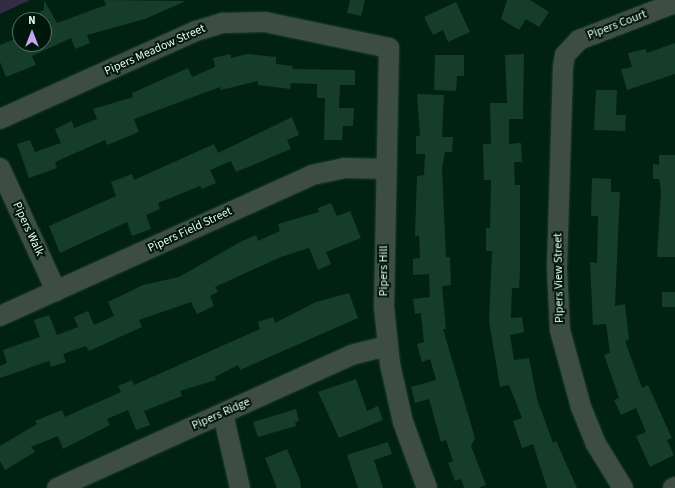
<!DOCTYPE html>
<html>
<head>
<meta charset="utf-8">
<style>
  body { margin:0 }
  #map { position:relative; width:675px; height:488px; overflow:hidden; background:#012212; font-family:"Source Sans 3",sans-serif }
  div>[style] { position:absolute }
  .green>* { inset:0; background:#352c43 }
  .building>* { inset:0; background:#163d2a; transform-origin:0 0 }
  .roads { filter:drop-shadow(0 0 1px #1d3c2d) drop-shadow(0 0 1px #1d3c2d) }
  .minor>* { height:20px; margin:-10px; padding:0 10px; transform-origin:10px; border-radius:10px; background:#3d4d44 }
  span { translate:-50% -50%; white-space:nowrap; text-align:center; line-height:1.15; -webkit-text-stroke:4px #01170b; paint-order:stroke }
  .street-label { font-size:12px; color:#e8faef }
  .north { position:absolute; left:12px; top:12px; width:40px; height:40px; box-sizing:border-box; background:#01170b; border:1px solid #5d7266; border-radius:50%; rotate:0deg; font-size:11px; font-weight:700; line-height:16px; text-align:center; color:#e8faef }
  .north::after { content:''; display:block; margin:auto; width:14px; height:18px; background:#c4a7f1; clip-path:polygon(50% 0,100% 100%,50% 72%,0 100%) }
</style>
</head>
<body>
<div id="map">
  <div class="green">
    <i style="clip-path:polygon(0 0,30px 0,0 14px)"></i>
  </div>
  <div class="building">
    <i style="clip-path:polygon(44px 0,57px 23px,106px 5px,104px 0,186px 1px,145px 19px,87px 35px,90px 43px,75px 49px,71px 38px,32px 56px,36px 65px,6px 77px,0 62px,0 45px,17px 38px,19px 44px,44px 44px,44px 20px,22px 20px,44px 10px)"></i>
    <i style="clip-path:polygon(350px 0,365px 0,361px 16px,347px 13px)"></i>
    <i style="clip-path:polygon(507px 0,530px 0,549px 12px,539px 27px,526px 19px,519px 30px,501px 19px)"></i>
    <i style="clip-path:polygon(456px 2px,470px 32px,448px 42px,443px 30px,433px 35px,424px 17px)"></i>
    <i style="clip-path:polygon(675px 43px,675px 74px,627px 90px,621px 69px,632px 67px,628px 53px,646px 49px,647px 53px)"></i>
    <i style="clip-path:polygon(230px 54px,231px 58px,247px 54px,276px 57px,276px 64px,293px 66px,292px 69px,355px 70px,355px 85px,340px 85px,339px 108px,354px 108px,353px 126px,343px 126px,342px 140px,324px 140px,325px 98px,317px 98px,317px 84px,291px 83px,290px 89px,258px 85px,258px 81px,221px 90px,220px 87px,134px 119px,139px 132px,107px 145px,105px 140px,55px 162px,57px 168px,29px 178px,17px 144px,30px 140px,35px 152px,61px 143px,55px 129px,72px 121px,74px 128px,97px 119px,93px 109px,133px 97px,132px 93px,188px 68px,192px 77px,215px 67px,213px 58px)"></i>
    <i style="clip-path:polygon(524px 54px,523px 119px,509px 119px,509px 144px,521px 143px,522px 162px,514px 162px,515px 185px,520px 185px,520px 270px,519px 288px,512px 288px,511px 318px,522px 317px,524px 332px,510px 335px,514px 360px,529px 358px,537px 399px,553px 443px,556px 441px,577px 488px,547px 488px,533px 444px,522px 448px,513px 421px,522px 418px,509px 385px,500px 387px,489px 321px,492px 251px,486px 251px,486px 228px,490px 228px,491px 180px,484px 180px,483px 144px,491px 144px,490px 103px,507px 103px,505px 55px)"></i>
    <i style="clip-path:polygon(435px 55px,464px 55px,464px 76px,457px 76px,456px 91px,434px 90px)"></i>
    <i style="clip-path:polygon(596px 90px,617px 90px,616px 115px,626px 115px,625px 131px,594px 130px)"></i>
    <i style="clip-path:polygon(417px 94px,444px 95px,442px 137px,453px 137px,452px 152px,445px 152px,442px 168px,446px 257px,450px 257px,451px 285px,442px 286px,446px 329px,443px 329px,475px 438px,471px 446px,486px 485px,479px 488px,464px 488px,461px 479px,455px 481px,448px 463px,453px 461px,446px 440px,441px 442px,429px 399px,415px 403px,411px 387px,436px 380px,430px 359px,422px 362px,417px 344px,424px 342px,421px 313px,415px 314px,413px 299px,430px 297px,429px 274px,413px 275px,413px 259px,420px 258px,419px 236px,415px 236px,417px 176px,424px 175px,425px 154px,416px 154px,416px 136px,420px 136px)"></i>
    <i style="clip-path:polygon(292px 117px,299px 135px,287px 140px,291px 149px,236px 172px,231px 161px,210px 170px,216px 183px,202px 189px,200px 186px,158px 203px,160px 209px,146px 215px,151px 229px,132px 236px,127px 222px,60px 253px,49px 226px,116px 196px,111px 182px,132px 174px,134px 180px,214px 144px,218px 153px)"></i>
    <i style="clip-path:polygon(659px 155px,675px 155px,675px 257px,657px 257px,661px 190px,659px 179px,653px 179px,653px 164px,659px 165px)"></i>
    <i style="clip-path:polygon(592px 178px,611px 179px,611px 192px,620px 192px,615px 306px,625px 304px,629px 340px,625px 341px,642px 388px,648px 385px,672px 438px,667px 440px,674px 455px,650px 467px,636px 436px,646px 432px,636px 408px,621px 415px,614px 400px,619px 398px,604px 355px,610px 353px,606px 324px,593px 325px,590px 262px,597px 263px,598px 216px,591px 216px)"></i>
    <i style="clip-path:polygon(331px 203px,337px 216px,350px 211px,361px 238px,326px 252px,331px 264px,318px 270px,309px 248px,281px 257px,215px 287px,218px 292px,210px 296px,214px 306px,197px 314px,191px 302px,139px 320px,142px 327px,89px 351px,86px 346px,63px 354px,66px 362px,51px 367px,49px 361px,0 378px,0 366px,7px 363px,3px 350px,40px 337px,34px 320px,49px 315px,57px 335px,78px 327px,74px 317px,88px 311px,94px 325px,114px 316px,108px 302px,143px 285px,179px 277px,242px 241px,256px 235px,258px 241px,280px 231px,278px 224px,319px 212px,318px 208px)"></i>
    <i style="left:675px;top:292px;width:15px;height:13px;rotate:90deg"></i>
    <i style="clip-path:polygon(349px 293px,358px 318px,240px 370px,238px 365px,215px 377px,216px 380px,180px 391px,182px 396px,144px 411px,150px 425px,136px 430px,128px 410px,107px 419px,110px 425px,63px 449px,58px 436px,31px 447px,35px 452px,5px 470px,0 461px,0 446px,37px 424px,35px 421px,62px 410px,65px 417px,121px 392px,118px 386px,132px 380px,134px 385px,260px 329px,258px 322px,273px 317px,275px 323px,316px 302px)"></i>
    <i style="clip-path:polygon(356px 379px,367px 411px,378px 406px,383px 420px,339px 438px,318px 392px)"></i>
    <i style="clip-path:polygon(296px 409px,299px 421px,295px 422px,296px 426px,258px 437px,253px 422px)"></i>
    <i style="clip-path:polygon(388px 442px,392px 454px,374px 460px,383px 488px,358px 488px,347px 455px)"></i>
    <i style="clip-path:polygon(287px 449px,300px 480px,301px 488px,277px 488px,265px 458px)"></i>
  </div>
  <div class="roads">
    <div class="minor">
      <i style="left:0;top:119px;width:215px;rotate:-24.2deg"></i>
      <i style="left:196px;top:31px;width:28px;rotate:-17deg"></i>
      <i style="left:223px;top:23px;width:42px;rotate:-1.4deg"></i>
      <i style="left:265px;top:22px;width:127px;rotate:11.8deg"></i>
      <i style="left:389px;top:48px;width:259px;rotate:91.1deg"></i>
      <i style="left:384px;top:307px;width:57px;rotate:84deg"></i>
      <i style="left:390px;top:364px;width:59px;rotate:77.4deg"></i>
      <i style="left:403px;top:422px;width:70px;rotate:70deg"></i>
      <i style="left:0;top:168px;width:135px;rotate:65.5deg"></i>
      <i style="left:0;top:316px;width:342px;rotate:-24.3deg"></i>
      <i style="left:312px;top:175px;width:33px;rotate:-12deg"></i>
      <i style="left:344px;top:168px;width:42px;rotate:1.4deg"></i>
      <i style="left:223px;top:414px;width:76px;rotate:77.1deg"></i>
      <i style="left:57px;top:488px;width:323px;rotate:-24.3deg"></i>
      <i style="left:351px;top:355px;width:37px;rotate:-14deg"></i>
      <i style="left:623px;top:488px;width:52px;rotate:-121.5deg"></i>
      <i style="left:596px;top:444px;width:40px;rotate:-112deg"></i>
      <i style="left:581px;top:407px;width:80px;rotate:-105.3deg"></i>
      <i style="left:560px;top:330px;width:62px;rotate:-92.8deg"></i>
      <i style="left:557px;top:268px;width:201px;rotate:-88.3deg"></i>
      <i style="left:563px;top:67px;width:12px;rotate:-81deg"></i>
      <i style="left:565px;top:55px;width:21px;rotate:-47deg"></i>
      <i style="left:579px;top:40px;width:103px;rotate:-21.1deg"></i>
      <i style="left:673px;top:488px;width:2px;rotate:-27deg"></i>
    </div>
  </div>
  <div class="street-label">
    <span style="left:617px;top:25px;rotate:-21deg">Pipers Court</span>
    <span style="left:155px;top:50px;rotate:-24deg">Pipers Meadow Street</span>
    <span style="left:28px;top:229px;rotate:65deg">Pipers Walk</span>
    <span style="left:190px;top:230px;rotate:-25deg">Pipers Field Street</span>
    <span style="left:384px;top:271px;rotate:-90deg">Pipers Hill</span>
    <span style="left:559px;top:278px;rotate:-91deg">Pipers View Street</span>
    <span style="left:221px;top:414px;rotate:-24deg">Pipers Ridge</span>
  </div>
  <div class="north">N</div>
</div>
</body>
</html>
